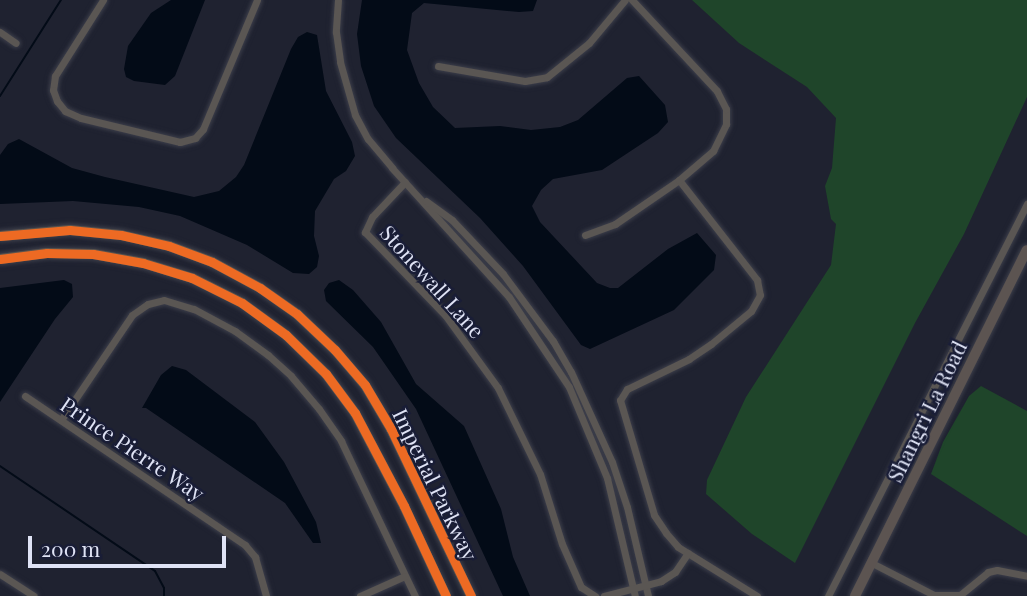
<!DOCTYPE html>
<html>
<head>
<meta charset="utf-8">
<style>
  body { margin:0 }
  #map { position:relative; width:1027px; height:596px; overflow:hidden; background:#1f2230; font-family:"Playfair Display",serif }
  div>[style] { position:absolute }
  .green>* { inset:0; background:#1f452a }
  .water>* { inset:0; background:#030b17 }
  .stream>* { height:2px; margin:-1px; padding:0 1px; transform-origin:1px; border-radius:1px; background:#030b17 }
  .roads { filter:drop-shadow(0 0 2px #3c3e4a) drop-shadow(0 0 2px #3c3e4a) }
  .street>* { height:7px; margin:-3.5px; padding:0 3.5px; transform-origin:3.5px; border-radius:3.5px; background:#5a5653 }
  .secondary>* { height:10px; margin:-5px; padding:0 5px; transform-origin:5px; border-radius:5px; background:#5c5451 }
  .primary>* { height:10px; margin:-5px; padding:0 5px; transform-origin:5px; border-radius:5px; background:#5c544d }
  .cycleway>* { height:9px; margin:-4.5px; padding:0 4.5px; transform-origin:4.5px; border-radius:4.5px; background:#ed6a23 }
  span { translate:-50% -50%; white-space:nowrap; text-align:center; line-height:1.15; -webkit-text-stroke:5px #191d36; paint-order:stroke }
  .street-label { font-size:21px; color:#dfe3f5 }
  .scale { position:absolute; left:28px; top:536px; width:198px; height:32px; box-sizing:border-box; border:4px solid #dfe3f5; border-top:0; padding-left:9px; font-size:21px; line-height:24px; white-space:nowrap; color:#dfe3f5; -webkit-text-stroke:5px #191d36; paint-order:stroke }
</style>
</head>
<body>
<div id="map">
  <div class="green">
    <i style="clip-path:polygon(692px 0,1027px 0,1027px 97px,964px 234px,915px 323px,795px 563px,752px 534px,706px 494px,707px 480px,746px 397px,831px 265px,836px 224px,831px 219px,825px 186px,832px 168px,836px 118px,807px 87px,739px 43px)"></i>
    <i style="clip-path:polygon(981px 386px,1027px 411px,1027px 536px,931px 474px,943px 442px,969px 396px)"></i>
  </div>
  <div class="water">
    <i style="clip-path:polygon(171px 0,205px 0,175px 76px,165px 85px,134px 81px,126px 77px,124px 69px,128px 46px,151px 13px)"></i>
    <i style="clip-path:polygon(362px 0,537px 0,533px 11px,519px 12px,424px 3px,412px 13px,407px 50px,419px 83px,433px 107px,455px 128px,500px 126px,531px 130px,560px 127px,578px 120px,627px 78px,639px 76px,665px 105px,668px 122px,658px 133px,602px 170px,553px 179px,541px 190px,532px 206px,540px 222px,597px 283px,610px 288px,618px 288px,668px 249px,697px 233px,716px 255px,714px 270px,674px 310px,590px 349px,581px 345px,523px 266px,480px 218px,396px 138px,374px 106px,361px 66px,357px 34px)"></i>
    <i style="clip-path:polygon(307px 32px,317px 35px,326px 91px,352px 142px,355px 156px,346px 171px,334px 179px,315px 211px,314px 236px,319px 256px,317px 267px,309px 274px,293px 273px,247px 245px,180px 216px,139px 207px,73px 201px,0 204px,0 155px,8px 144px,19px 139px,72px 168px,105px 177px,194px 197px,219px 191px,236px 177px,244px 165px,291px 49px,298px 37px)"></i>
    <i style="clip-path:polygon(64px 280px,72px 284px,73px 297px,55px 319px,0 402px,0 288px)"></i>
    <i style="clip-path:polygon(339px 280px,353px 290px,381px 322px,416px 384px,464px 426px,501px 509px,513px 557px,530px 596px,503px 596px,416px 409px,373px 347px,326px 301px,324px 290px,329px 283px)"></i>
    <i style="clip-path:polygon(172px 366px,186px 370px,255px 422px,284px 462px,316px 522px,321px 543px,313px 543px,285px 503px,146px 408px,142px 408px,161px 375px)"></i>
  </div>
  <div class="stream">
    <i style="left:0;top:96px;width:114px;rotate:-57.6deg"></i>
    <i style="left:0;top:466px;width:187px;rotate:34.1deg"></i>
    <i style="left:155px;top:571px;width:19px;rotate:62deg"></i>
    <i style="left:164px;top:588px;width:8px;rotate:90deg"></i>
  </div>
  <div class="roads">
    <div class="street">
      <i style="left:103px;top:0;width:90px;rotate:122.3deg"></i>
      <i style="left:55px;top:76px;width:14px;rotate:98deg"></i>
      <i style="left:53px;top:90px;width:12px;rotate:70deg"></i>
      <i style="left:57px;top:101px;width:13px;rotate:51deg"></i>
      <i style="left:65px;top:111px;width:17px;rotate:24deg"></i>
      <i style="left:81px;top:118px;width:102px;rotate:13.6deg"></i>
      <i style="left:180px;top:142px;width:16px;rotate:-15deg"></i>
      <i style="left:195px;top:138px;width:12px;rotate:-48deg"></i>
      <i style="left:203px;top:129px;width:140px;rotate:-67.3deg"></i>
      <i style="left:338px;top:0;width:32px;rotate:94deg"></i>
      <i style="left:336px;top:32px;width:30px;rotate:82deg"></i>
      <i style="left:340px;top:62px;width:55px;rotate:74.2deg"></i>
      <i style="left:355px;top:115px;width:27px;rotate:62deg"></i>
      <i style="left:368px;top:139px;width:38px;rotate:50deg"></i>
      <i style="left:392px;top:168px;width:174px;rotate:47.8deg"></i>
      <i style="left:509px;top:297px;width:108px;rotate:56.3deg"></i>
      <i style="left:569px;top:387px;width:99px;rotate:67.3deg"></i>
      <i style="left:607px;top:478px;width:121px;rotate:76.7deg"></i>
      <i style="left:0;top:32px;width:19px;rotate:35deg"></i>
      <i style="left:438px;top:66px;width:88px;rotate:9.8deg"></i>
      <i style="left:525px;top:81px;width:22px;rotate:-10deg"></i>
      <i style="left:547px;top:77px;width:54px;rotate:-39deg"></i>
      <i style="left:589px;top:43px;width:56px;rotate:-50.1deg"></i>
      <i style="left:679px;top:180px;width:127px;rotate:52deg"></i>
      <i style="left:757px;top:280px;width:15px;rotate:79deg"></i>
      <i style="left:760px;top:295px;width:18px;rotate:119deg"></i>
      <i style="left:751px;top:311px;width:52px;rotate:140.5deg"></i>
      <i style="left:711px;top:344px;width:27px;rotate:146deg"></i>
      <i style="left:689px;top:359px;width:69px;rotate:154.2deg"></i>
      <i style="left:627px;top:389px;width:13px;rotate:122deg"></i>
      <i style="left:620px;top:400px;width:120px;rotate:73.5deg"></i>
      <i style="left:654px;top:515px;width:22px;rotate:56deg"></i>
      <i style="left:666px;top:533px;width:18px;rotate:49deg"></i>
      <i style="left:678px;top:547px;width:93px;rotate:31.8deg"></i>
      <i style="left:405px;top:182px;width:48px;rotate:133.3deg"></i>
      <i style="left:372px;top:217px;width:17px;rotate:115deg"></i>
      <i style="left:365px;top:232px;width:115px;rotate:46.1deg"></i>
      <i style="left:445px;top:315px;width:90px;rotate:54deg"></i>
      <i style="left:498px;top:388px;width:96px;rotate:64deg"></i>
      <i style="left:540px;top:474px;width:73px;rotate:72.6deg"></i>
      <i style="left:562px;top:544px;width:47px;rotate:66.2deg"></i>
      <i style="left:581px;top:587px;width:17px;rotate:33deg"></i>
      <i style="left:426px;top:201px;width:32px;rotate:36deg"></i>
      <i style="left:452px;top:220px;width:74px;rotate:46.6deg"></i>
      <i style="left:503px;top:274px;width:84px;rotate:53.3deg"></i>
      <i style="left:553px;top:341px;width:36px;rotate:60deg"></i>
      <i style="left:571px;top:372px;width:99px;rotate:65.5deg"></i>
      <i style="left:612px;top:462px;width:47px;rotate:71.6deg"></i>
      <i style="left:627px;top:507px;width:91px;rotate:76.7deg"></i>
      <i style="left:585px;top:235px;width:32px;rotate:-20deg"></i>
      <i style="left:615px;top:224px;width:78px;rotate:-34.5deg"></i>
      <i style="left:679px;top:180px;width:45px;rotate:-40.5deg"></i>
      <i style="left:713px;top:151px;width:30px;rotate:-64deg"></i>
      <i style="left:726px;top:124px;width:15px;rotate:-90deg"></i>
      <i style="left:726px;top:109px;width:20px;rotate:-117deg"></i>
      <i style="left:717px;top:91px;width:125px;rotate:-133deg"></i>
      <i style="left:25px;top:396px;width:266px;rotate:34.1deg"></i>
      <i style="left:245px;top:545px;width:16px;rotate:50deg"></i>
      <i style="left:255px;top:557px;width:41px;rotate:74.2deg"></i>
      <i style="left:61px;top:420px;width:127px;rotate:-55.9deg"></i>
      <i style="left:132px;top:315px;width:19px;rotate:-35deg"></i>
      <i style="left:148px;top:304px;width:16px;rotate:-14deg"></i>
      <i style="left:164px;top:300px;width:31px;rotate:17deg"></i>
      <i style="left:194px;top:309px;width:47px;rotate:28.2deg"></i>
      <i style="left:235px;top:331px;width:41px;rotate:36deg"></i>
      <i style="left:268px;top:355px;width:31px;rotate:42deg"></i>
      <i style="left:291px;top:376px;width:43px;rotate:49.7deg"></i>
      <i style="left:319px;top:409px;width:39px;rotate:55deg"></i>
      <i style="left:341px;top:441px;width:172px;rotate:64.5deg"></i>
      <i style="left:872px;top:563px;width:70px;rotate:27.3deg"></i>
      <i style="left:934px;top:595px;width:26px"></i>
      <i style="left:960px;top:595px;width:36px;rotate:-39deg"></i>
      <i style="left:988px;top:572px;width:9px;rotate:-13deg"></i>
      <i style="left:997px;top:570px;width:31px;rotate:11deg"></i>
      <i style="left:0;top:574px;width:40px;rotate:32.9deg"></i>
      <i style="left:360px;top:596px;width:49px;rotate:-24deg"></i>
      <i style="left:604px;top:596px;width:59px;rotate:-14.7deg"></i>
      <i style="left:661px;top:581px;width:17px;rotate:-33deg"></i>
      <i style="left:675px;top:572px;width:23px;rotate:-56deg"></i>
      <i style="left:828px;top:596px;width:440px;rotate:-63.1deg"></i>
    </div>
    <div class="secondary">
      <i style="left:855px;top:596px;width:386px;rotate:-63.6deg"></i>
    </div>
    <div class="primary">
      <i style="left:0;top:236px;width:70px;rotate:-4.9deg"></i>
      <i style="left:70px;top:230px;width:51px;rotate:5.6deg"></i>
      <i style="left:121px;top:235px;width:49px;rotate:12.9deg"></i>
      <i style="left:169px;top:246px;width:46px;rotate:20.4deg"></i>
      <i style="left:212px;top:262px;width:55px;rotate:28.4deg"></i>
      <i style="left:260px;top:288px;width:45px;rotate:35.1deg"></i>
      <i style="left:297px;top:314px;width:52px;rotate:43.5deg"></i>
      <i style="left:335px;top:350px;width:46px;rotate:49.4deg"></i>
      <i style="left:365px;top:385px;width:51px;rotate:59.4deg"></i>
      <i style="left:391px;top:429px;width:185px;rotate:64.4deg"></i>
      <i style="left:0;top:259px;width:47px;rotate:-7.3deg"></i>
      <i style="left:47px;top:253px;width:46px;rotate:1.2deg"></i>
      <i style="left:93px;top:254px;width:51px;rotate:10.2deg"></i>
      <i style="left:143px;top:263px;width:51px;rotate:17deg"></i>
      <i style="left:192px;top:278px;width:56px;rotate:26.6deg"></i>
      <i style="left:242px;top:303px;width:54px;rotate:36deg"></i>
      <i style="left:286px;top:335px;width:56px;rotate:44.3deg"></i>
      <i style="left:326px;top:374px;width:49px;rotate:53.4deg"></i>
      <i style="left:355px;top:413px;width:105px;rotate:62.2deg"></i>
      <i style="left:404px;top:506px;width:99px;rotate:65deg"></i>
    </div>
  </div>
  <div class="cycleway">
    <i style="left:0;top:236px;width:70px;rotate:-4.9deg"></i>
    <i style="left:70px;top:230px;width:51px;rotate:5.6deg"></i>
    <i style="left:121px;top:235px;width:49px;rotate:12.9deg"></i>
    <i style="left:169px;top:246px;width:46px;rotate:20.4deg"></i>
    <i style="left:212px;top:262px;width:55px;rotate:28.4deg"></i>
    <i style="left:260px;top:288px;width:45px;rotate:35.1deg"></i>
    <i style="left:297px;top:314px;width:52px;rotate:43.5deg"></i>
    <i style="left:335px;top:350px;width:46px;rotate:49.4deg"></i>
    <i style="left:365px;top:385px;width:51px;rotate:59.4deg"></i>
    <i style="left:391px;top:429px;width:185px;rotate:64.4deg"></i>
    <i style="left:0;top:259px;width:47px;rotate:-7.3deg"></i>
    <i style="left:47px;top:253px;width:46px;rotate:1.2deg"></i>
    <i style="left:93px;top:254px;width:51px;rotate:10.2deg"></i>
    <i style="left:143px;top:263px;width:51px;rotate:17deg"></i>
    <i style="left:192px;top:278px;width:56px;rotate:26.6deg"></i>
    <i style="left:242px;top:303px;width:54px;rotate:36deg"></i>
    <i style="left:286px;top:335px;width:56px;rotate:44.3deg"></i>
    <i style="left:326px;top:374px;width:49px;rotate:53.4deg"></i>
    <i style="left:355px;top:413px;width:105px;rotate:62.2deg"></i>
    <i style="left:404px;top:506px;width:99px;rotate:65deg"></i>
  </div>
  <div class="street-label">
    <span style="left:433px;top:281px;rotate:48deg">Stonewall Lane</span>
    <span style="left:926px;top:411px;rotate:-64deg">Shangri La Road</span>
    <span style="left:133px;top:448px;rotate:34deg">Prince Pierre Way</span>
    <span style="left:436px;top:484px;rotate:64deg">Imperial Parkway</span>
  </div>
  <div class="scale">200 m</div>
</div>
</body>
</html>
